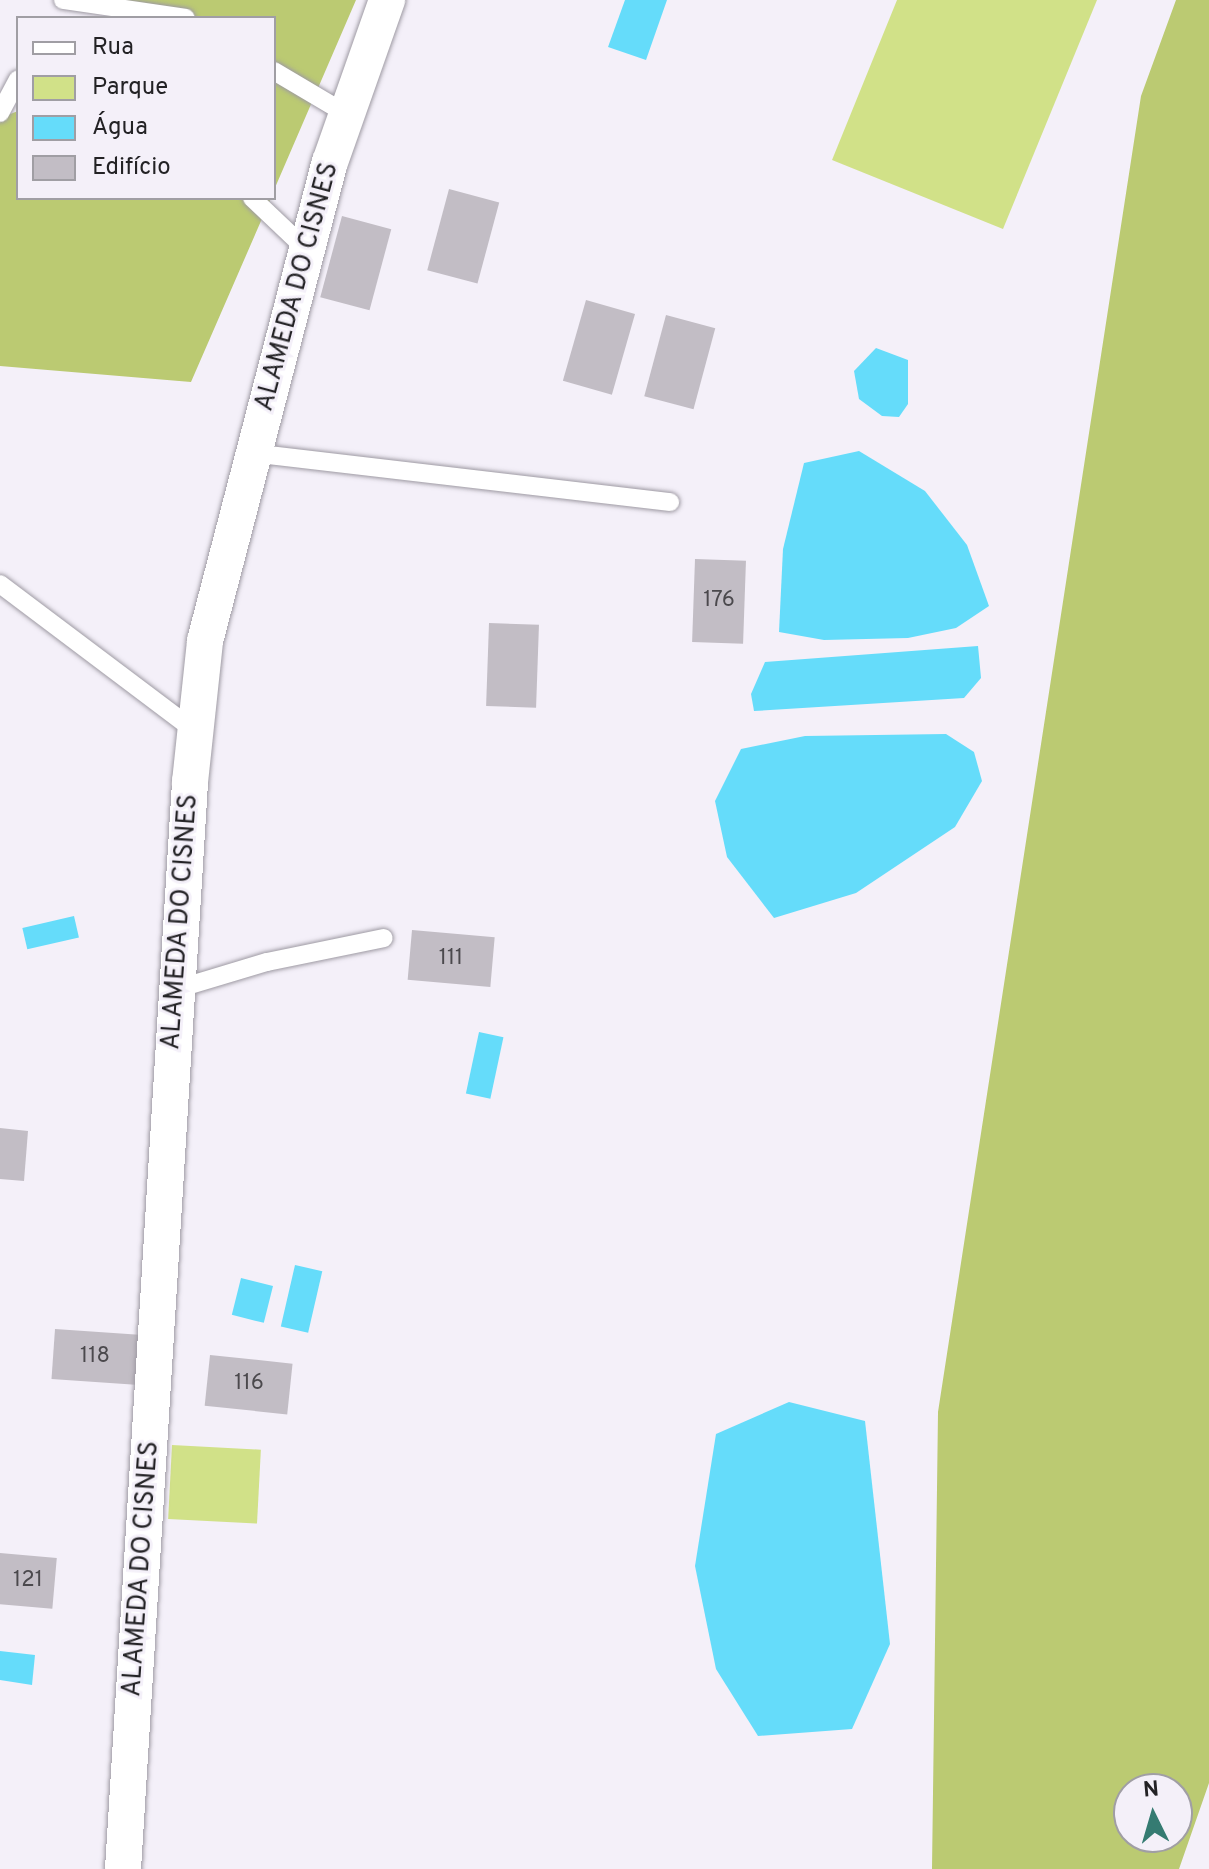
<!DOCTYPE html>
<html>
<head>
<meta charset="utf-8">
<style>
  body { margin:0 }
  #map { position:relative; width:1209px; height:1869px; overflow:hidden; background:#f4f0f9; font-family:Overpass,sans-serif }
  div>[style] { position:absolute }
  .green>* { inset:0; background:#d1e188; transform-origin:0 0 }
  .forest>* { inset:0; background:#bbca72 }
  .water>* { inset:0; background:#65dcfa; transform-origin:0 0 }
  .building>* { inset:0; background:#c2bdc5; transform-origin:0 0 }
  .roads { filter:drop-shadow(0 0 2px #9e9aa3) drop-shadow(0 0 2px #9e9aa3) }
  .lane>* { height:18px; margin:-9px; padding:0 9px; transform-origin:9px; border-radius:9px; background:#fff }
  .street>* { height:36px; margin:-18px; padding:0 18px; transform-origin:18px; border-radius:18px; background:#fff }
  span { translate:-50% -50%; white-space:nowrap; text-align:center; line-height:1.15; -webkit-text-stroke:6px #f4f0f9; paint-order:stroke }
  .number-label { font-size:22px; color:#4b494d }
  .number-label span { -webkit-text-stroke-width:0 }
  .street-label { font-size:26px; color:#232225 }
  .legend { position:absolute; left:16px; top:16px; width:260px; height:184px; box-sizing:border-box; background:#f4f0f9; border:2px solid #a09ea4; margin:0; padding:10px 14px; list-style:none; font-size:24px; color:#232225 }
  .legend li { display:flex; align-items:center; gap:16px; height:40px }
  .legend b { width:40px; border:2px solid #a09ea4 }
  .north { position:absolute; left:1113px; top:1773px; width:80px; height:80px; box-sizing:border-box; background:#f4f0f9; border:2px solid #a09ea4; border-radius:50%; rotate:355deg; font-size:22px; font-weight:700; line-height:32px; text-align:center; color:#232225 }
  .north::after { content:''; display:block; margin:auto; width:28px; height:36px; background:#357b72; clip-path:polygon(50% 0,100% 100%,50% 72%,0 100%) }
</style>
</head>
<body>
<div id="map">
  <div class="green">
    <i style="clip-path:polygon(897px 0,1097px 0,1003px 229px,832px 160px)"></i>
    <i style="left:172px;top:1445px;width:89px;height:74px;rotate:3deg"></i>
  </div>
  <div class="forest">
    <i style="clip-path:polygon(121px 0,356px 0,274px 190px,274px 18px,114px 18px)"></i>
    <i style="clip-path:polygon(evenodd,1176px 0,1209px 0,1209px 1783px,1179px 1869px,932px 1869px,938px 1412px,1141px 96px,1176px 0,1177px 1789px,1177px 1837px,1129px 1837px,1129px 1789px,1177px 1789px)"></i>
    <i style="clip-path:polygon(18px 111px,18px 198px,271px 198px,191px 382px,0 366px,0 118px)"></i>
  </div>
  <div class="water">
    <i style="clip-path:polygon(625px 0,667px 0,646px 60px,608px 47px)"></i>
    <i style="clip-path:polygon(876px 348px,908px 360px,908px 404px,899px 417px,882px 416px,859px 399px,854px 371px)"></i>
    <i style="clip-path:polygon(859px 451px,925px 491px,967px 545px,989px 606px,956px 628px,908px 638px,824px 640px,779px 632px,783px 549px,804px 463px)"></i>
    <i style="clip-path:polygon(978px 646px,981px 678px,964px 698px,754px 711px,751px 694px,765px 662px)"></i>
    <i style="clip-path:polygon(946px 734px,974px 752px,982px 781px,955px 827px,856px 893px,774px 918px,727px 857px,715px 801px,741px 749px,805px 736px)"></i>
    <i style="left:74px;top:916px;width:22px;height:53px;rotate:77deg"></i>
    <i style="left:479px;top:1032px;width:25px;height:63px;rotate:12deg"></i>
    <i style="left:295px;top:1265px;width:28px;height:63px;rotate:13deg"></i>
    <i style="left:241px;top:1278px;width:33px;height:38px;rotate:14deg"></i>
    <i style="clip-path:polygon(789px 1402px,865px 1421px,890px 1644px,852px 1729px,758px 1736px,716px 1669px,695px 1566px,716px 1434px)"></i>
    <i style="clip-path:polygon(0 1651px,35px 1655px,32px 1685px,0 1680px)"></i>
  </div>
  <div class="building">
    <i style="left:449px;top:189px;width:52px;height:84px;rotate:15deg"></i>
    <i style="left:342px;top:216px;width:51px;height:84px;rotate:15deg"></i>
    <i style="left:586px;top:300px;width:51px;height:84px;rotate:16deg"></i>
    <i style="left:666px;top:315px;width:51px;height:84px;rotate:15deg"></i>
    <i style="left:695px;top:559px;width:51px;height:83px;rotate:2deg"></i>
    <i style="left:489px;top:623px;width:50px;height:83px;rotate:2deg"></i>
    <i style="left:412px;top:930px;width:83px;height:50px;rotate:5deg"></i>
    <i style="clip-path:polygon(0 1128px,28px 1131px,24px 1181px,0 1179px)"></i>
    <i style="left:55px;top:1329px;width:84px;height:50px;rotate:4deg"></i>
    <i style="left:210px;top:1355px;width:83px;height:51px;rotate:6deg"></i>
    <i style="left:0;top:1553px;width:57px;height:51px;rotate:5deg"></i>
  </div>
  <div class="roads">
    <div class="lane">
      <i style="left:63px;top:0;width:124px;rotate:8.3deg"></i>
      <i style="left:274px;top:71px;width:86px;rotate:30.7deg"></i>
      <i style="left:0;top:113px;width:38px;rotate:-62deg"></i>
      <i style="left:252px;top:198px;width:79px;rotate:43.5deg"></i>
      <i style="left:252px;top:453px;width:421px;rotate:6.7deg"></i>
      <i style="left:0;top:584px;width:244px;rotate:37deg"></i>
      <i style="left:177px;top:989px;width:94px;rotate:-16.7deg"></i>
      <i style="left:267px;top:962px;width:119px;rotate:-11.6deg"></i>
    </div>
    <div class="street">
      <i style="left:123px;top:1869px;width:1089px;rotate:-86.47deg"></i>
      <i style="left:190px;top:782px;width:142px;rotate:-83.9deg"></i>
      <i style="left:205px;top:641px;width:495px;rotate:-75.4deg"></i>
      <i style="left:330px;top:162px;width:172px;rotate:-70.6deg"></i>
    </div>
  </div>
  <div class="number-label">
    <span style="left:719px;top:601px">176</span>
    <span style="left:451px;top:959px">111</span>
    <span style="left:95px;top:1357px">118</span>
    <span style="left:249px;top:1384px">116</span>
    <span style="left:28px;top:1581px">121</span>
  </div>
  <div class="street-label">
    <span style="left:298px;top:287px;rotate:-75deg">ALAMEDA DO CISNES</span>
    <span style="left:181px;top:922px;rotate:-86deg">ALAMEDA DO CISNES</span>
    <span style="left:142px;top:1569px;rotate:-86deg">ALAMEDA DO CISNES</span>
  </div>
  <ul class="legend">
  <li><b style="height:10px;background:#fff"></b>Rua</li>
  <li><b style="height:22px;background:#d1e188"></b>Parque</li>
  <li><b style="height:22px;background:#65dcfa"></b>Água</li>
  <li><b style="height:22px;background:#c2bdc5"></b>Edifício</li>
  </ul>
  <div class="north">N</div>
</div>
</body>
</html>
